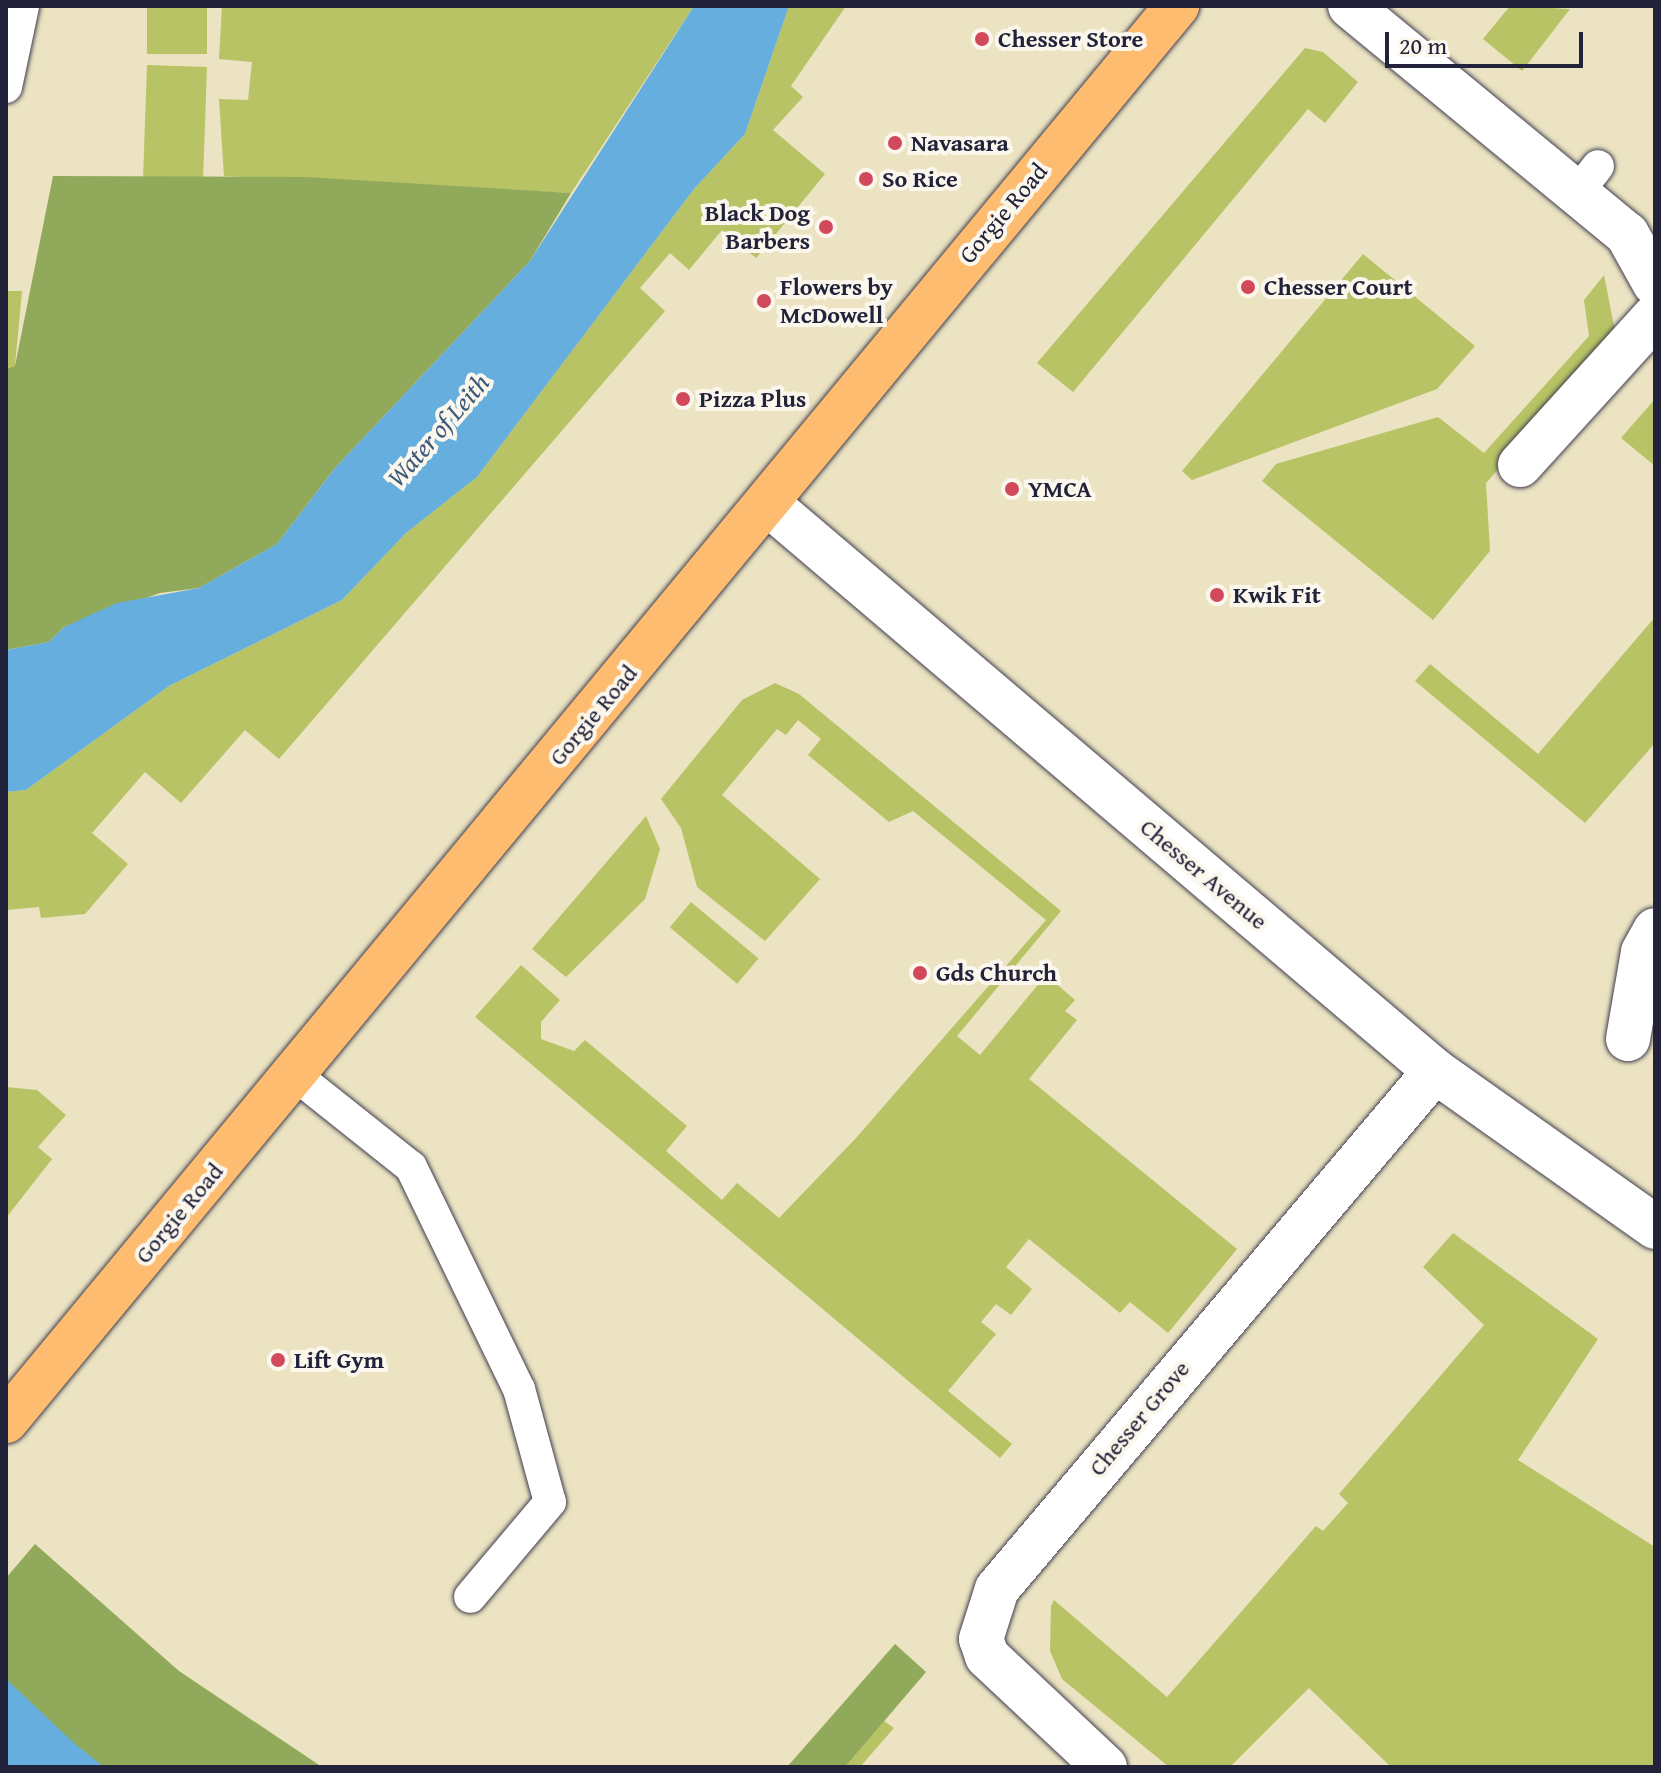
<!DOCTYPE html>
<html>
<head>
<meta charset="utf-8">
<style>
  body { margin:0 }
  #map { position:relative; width:1661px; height:1773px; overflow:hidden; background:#ebe3c2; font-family:"Gentium Book Plus",serif }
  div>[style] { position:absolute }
  .green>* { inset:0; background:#b7c365; transform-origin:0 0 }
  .forest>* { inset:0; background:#91a95a }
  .water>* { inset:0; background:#66aedd }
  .roads { filter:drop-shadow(0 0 2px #403f4f) drop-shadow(0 0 2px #403f4f) }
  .service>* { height:32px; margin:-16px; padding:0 16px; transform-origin:16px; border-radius:16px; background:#fff }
  .minor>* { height:44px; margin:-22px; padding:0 22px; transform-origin:22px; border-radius:22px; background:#fff }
  .tertiary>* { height:44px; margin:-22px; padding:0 22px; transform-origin:22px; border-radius:22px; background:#fff }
  .primary>* { height:44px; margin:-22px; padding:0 22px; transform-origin:22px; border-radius:22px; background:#febc70 }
  .dots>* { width:22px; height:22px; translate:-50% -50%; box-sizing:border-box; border:4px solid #fbf7ec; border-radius:50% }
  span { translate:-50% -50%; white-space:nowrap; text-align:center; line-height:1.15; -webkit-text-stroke:8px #fbf7ec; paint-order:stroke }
  .poi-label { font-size:24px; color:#22223b; font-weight:700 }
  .left { translate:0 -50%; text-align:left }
  .right { translate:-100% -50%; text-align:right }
  .street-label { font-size:24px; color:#22223b }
  .water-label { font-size:26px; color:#3d5a7c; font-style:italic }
  .frame { position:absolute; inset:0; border:8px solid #22223b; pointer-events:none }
  .scale { position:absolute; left:1385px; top:32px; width:198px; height:36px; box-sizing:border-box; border:4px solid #22223b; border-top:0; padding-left:10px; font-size:24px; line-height:28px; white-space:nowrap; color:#22223b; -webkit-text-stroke:6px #fbf7ec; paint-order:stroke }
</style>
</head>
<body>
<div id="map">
  <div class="green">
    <i style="left:147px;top:6px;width:60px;height:48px"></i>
    <i style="clip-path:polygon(222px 6px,694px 6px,571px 193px,224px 176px,219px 99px,248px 100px,252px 62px,219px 59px)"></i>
    <i style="clip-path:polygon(789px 6px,846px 6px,791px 86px,803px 97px,773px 130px,825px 174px,756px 258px,722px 230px,689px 270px,670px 253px,640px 288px,665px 311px,279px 759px,245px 730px,181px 803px,145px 772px,92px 833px,128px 864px,85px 914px,41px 918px,39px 907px,6px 910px,6px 792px,26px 790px,169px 686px,342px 600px,406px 533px,477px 477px,694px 189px,745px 134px)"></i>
    <i style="clip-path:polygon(1510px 6px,1570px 9px,1522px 71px,1483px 39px)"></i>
    <i style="clip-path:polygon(1305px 48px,1323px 52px,1358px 82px,1325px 123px,1308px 109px,1073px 392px,1037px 363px)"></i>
    <i style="left:147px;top:65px;width:60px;height:112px;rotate:2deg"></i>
    <i style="clip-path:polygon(1363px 254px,1475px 346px,1437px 389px,1192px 480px,1182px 471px)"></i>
    <i style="clip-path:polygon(1604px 275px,1616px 336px,1486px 483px,1490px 551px,1433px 620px,1262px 481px,1276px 464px,1438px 417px,1484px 453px,1589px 336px,1584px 300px)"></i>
    <i style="clip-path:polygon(6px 291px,22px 291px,15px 366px,6px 369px)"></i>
    <i style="clip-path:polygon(1655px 399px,1655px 466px,1621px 438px)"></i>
    <i style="clip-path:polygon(1655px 617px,1655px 743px,1585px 823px,1415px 681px,1430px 664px,1538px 754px)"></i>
    <i style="clip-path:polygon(775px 683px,799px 694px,1061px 911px,957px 1036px,980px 1055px,1046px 975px,1075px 1000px,1065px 1011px,1077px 1020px,1029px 1079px,1237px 1249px,1168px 1333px,1130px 1302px,1120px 1313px,1029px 1239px,1006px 1267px,1032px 1289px,1011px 1315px,996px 1304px,981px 1322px,996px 1334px,948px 1391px,1012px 1444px,1000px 1458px,475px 1017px,521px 965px,560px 1000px,541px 1022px,541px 1039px,574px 1051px,585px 1040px,687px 1126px,666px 1151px,722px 1200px,737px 1183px,779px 1218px,856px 1138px,1046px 920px,913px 811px,889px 822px,808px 755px,821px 739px,798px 720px,786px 735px,777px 729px,722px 795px,820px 879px,765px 941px,697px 887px,681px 828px,661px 799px,742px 700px)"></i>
    <i style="clip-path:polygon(646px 816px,660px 849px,645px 899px,566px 977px,532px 949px)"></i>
    <i style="left:691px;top:902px;width:88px;height:33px;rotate:40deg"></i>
    <i style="clip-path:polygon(6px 1087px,37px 1090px,66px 1115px,38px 1147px,52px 1159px,6px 1218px)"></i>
    <i style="clip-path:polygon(1453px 1233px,1598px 1339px,1518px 1460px,1655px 1547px,1655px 1767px,1391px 1767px,1309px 1688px,1230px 1767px,1169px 1767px,1062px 1679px,1050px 1651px,1051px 1606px,1054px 1600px,1167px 1697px,1316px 1526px,1323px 1531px,1348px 1503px,1339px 1494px,1484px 1325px,1423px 1267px)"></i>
    <i style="clip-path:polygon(884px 1721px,894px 1728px,860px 1767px,845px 1767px)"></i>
  </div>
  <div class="forest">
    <i style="clip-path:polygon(53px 176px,305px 177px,571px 193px,530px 261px,335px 468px,277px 544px,199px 588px,160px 593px,64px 627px,49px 642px,6px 650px,6px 369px,15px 366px)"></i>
    <i style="clip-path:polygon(35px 1544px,179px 1671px,322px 1767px,6px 1767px,6px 1578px)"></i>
    <i style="clip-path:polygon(895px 1644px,926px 1672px,845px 1767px,787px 1767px)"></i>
  </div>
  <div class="water">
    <i style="clip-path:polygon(694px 6px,789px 6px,745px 134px,694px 189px,477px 477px,406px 533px,342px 600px,169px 686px,26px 790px,6px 792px,6px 650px,49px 642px,64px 627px,117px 603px,199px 588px,277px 544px,335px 468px,530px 261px)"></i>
    <i style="clip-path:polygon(6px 1679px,75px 1744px,104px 1767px,6px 1767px)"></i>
  </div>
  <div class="roads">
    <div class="service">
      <i style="left:6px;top:87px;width:83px;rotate:-78.1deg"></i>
      <i style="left:1577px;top:193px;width:34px;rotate:-52deg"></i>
      <i style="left:294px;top:1074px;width:149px;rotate:38.5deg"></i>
      <i style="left:411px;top:1167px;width:247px;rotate:64.1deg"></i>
      <i style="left:519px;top:1389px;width:117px;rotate:74.7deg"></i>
      <i style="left:550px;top:1502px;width:124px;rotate:130.1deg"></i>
    </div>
    <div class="minor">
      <i style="left:1350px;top:6px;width:359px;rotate:39.5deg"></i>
      <i style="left:1627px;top:234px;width:57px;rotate:60.8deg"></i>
      <i style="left:1520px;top:465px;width:201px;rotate:-47.8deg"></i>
      <i style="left:1628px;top:1039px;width:88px;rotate:-80.2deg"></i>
      <i style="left:1643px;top:952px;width:25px;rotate:-61deg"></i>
      <i style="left:1105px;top:1767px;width:162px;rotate:-136.8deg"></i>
      <i style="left:987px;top:1656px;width:18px;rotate:-109deg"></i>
      <i style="left:981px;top:1639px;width:52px;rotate:-72.3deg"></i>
      <i style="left:997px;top:1589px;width:678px;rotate:-49.78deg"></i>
    </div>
    <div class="tertiary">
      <i style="left:767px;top:503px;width:877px;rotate:40.37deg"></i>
      <i style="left:1435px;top:1071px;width:270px;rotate:35.3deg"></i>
    </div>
    <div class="primary">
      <i style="left:6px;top:1421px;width:1837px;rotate:-50.39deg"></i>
    </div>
  </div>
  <div class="dots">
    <i style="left:982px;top:39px;background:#d1495b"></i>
    <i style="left:895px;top:143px;background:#d1495b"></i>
    <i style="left:866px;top:179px;background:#d1495b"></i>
    <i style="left:826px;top:227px;background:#d1495b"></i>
    <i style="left:1248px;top:287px;background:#d1495b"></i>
    <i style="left:764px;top:301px;background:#d1495b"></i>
    <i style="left:683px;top:399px;background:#d1495b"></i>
    <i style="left:1012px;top:489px;background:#d1495b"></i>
    <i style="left:1217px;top:595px;background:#d1495b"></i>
    <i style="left:920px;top:973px;background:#d1495b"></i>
    <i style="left:278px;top:1360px;background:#d1495b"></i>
  </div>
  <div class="poi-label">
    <span class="left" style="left:998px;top:39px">Chesser Store</span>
    <span class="left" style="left:911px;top:143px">Navasara</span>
    <span class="left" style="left:882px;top:179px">So Rice</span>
    <span class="right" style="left:810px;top:227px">Black Dog<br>Barbers</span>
    <span class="left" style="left:780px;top:301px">Flowers by<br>McDowell</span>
    <span class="left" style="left:1264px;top:287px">Chesser Court</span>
    <span class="left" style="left:699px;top:399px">Pizza Plus</span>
    <span class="left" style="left:1028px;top:489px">YMCA</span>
    <span class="left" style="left:1233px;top:595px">Kwik Fit</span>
    <span class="left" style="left:936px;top:973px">Gds Church</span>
    <span class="left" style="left:294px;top:1360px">Lift Gym</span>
  </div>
  <div class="street-label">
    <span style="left:1003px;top:213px;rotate:-50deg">Gorgie Road</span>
    <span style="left:593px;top:715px;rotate:-50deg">Gorgie Road</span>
    <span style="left:1204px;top:874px;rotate:40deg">Chesser Avenue</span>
    <span style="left:179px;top:1213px;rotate:-50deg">Gorgie Road</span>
    <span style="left:1139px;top:1418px;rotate:-50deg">Chesser Grove</span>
  </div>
  <div class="water-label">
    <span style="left:438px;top:430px;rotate:-49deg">Water of Leith</span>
  </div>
  <div class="frame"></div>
  <div class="scale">20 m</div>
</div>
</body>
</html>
